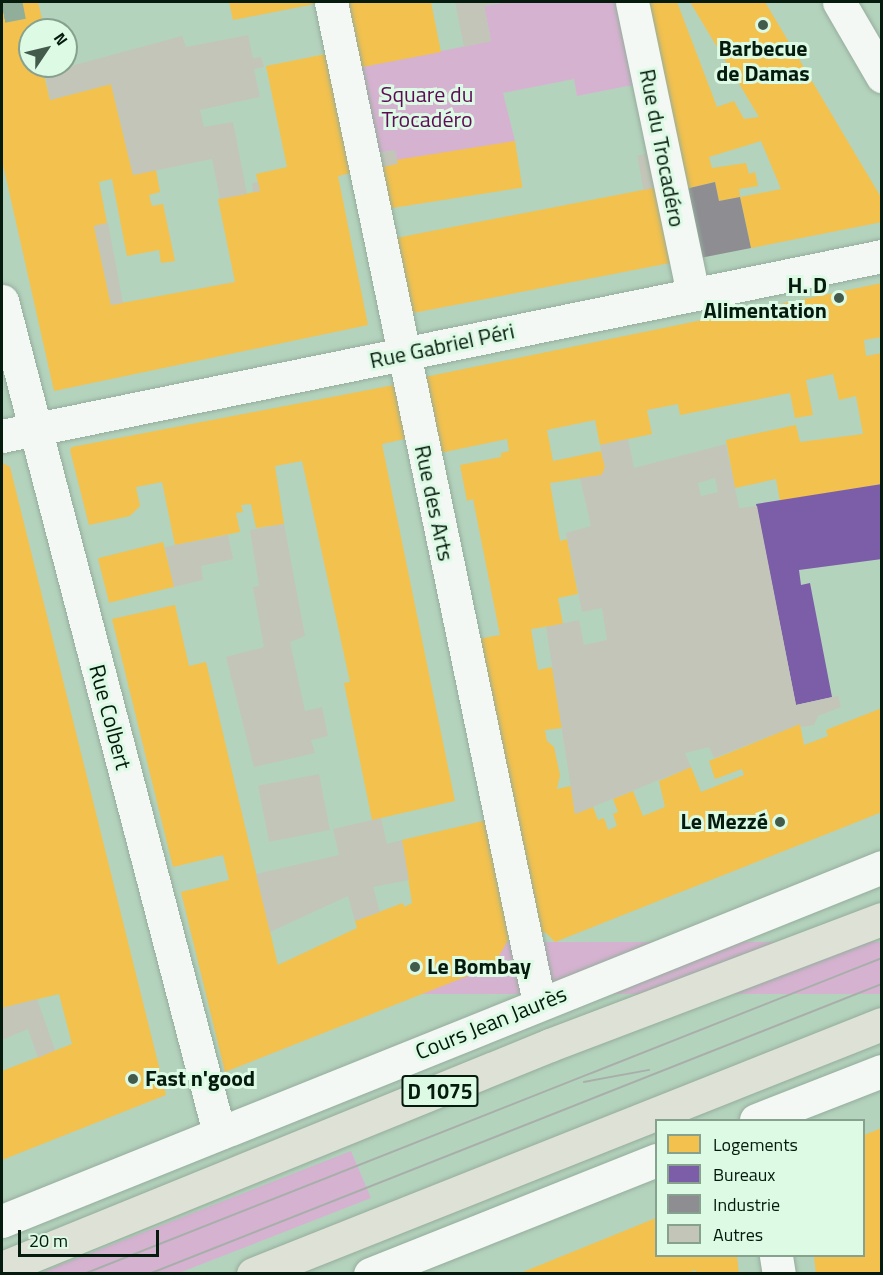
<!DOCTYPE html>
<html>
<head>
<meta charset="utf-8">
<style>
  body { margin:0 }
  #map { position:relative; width:883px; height:1275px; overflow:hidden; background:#b4d3bd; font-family:"Titillium Web",sans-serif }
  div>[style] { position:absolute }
  .green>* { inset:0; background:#d6b2d1; transform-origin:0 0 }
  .homes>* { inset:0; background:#f2c14e; transform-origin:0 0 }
  .offices>* { inset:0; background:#7b5ea7 }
  .industry>* { inset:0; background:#8d8d92 }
  .building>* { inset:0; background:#c3c5b8; transform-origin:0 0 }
  .minor-tunnel>* { height:33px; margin-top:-16.5px; transform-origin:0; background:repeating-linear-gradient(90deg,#91ae9a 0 33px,transparent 0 49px) }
  .roads { filter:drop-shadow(0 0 2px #95ad9c) drop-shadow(0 0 2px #95ad9c) }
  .minor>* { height:33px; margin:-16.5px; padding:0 16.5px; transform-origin:16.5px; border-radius:16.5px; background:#f4f8f5 }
  .major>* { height:33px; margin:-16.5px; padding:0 16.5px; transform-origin:16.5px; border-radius:16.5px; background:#dee1d6 }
  .tram>* { height:1.5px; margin:-0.75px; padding:0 0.75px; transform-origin:0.75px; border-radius:0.75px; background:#a8afaa }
  .dots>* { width:16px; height:16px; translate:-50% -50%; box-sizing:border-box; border:3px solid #ddfae5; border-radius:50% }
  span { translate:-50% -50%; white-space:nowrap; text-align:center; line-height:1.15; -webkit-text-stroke:6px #ddfae5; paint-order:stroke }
  .shield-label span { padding:2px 4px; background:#ddfae5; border:2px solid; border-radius:4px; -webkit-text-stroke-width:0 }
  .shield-label { font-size:21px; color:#051b0d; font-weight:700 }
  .poi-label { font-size:22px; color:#051b0d; font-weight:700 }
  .right { translate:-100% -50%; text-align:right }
  .left { translate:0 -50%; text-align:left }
  .park-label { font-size:22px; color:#5e0b55 }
  .street-label { font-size:22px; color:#051b0d }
  .frame { position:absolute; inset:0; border:3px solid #051b0d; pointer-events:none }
  .legend { position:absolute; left:655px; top:1119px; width:210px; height:138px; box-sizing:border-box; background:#ddfae5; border:2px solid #87a18f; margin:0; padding:8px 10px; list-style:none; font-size:18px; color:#051b0d }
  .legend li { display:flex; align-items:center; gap:12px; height:30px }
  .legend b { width:30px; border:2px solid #87a18f }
  .north { position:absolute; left:18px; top:18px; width:60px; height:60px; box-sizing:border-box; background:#ddfae5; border:2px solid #87a18f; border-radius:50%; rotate:55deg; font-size:16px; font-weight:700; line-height:24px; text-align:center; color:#051b0d }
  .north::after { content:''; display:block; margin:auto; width:21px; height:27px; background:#425b4b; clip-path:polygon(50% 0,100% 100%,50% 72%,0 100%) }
  .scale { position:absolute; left:18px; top:1230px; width:141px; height:27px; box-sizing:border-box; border:3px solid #051b0d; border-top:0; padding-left:8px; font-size:18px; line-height:21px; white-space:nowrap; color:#051b0d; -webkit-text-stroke:4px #ddfae5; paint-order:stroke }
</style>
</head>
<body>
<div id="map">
  <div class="green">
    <i style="clip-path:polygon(508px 2px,628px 2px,643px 83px,577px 96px,574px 79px,503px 93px,515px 141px,398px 164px,395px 150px,376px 153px,357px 68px,491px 41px,484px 6px)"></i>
    <i style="left:881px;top:942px;width:52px;height:540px;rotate:90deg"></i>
    <i style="clip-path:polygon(351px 1151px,371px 1198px,179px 1273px,40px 1273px)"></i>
  </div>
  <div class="homes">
    <i style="clip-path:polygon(2px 2px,38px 2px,42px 19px,53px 20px,58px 27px,59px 30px,30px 30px,30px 66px,42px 66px,50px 100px,111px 84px,133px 175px,156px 170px,160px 192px,149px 195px,152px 206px,163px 204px,175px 261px,161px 263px,159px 250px,127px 256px,112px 179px,99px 182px,107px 223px,94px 226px,111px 305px,235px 282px,218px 199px,260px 191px,256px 174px,287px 167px,266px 66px,331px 53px,356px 172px,338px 176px,368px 325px,54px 391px,2px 160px)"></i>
    <i style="clip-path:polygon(229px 2px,320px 2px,320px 3px,233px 20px)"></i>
    <i style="clip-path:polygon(344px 2px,431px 2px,441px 52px,357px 68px)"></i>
    <i style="clip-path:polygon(641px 2px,677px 2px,717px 107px,734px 101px,744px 119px,759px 117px,690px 2px,765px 2px,882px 199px,882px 222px,751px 248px,740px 197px,781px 189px,761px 141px,709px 157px,712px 168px,746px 163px,749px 174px,755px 172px,758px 186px,739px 189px,740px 197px,719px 201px,715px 182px,677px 191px)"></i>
    <i style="left:515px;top:141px;width:47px;height:140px;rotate:81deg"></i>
    <i style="left:663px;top:186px;width:77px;height:276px;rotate:79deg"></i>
    <i style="clip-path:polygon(882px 283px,882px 337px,864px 340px,866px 356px,882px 353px,882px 484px,780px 501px,776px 479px,735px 488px,726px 440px,796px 425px,800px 442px,863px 434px,856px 396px,839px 400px,833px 374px,806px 380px,813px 415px,795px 418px,790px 393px,680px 415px,678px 404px,647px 410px,652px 434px,600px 445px,595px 420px,547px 430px,553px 461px,601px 451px,605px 467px,602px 475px,550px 483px,560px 541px,567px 539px,578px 594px,558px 598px,563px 624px,531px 629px,538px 670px,552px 667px,556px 693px,562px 728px,545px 730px,547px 741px,554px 747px,560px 775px,557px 789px,571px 786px,575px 814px,593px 807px,598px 820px,604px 818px,608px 830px,617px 826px,613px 814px,618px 812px,613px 799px,633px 791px,643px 816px,665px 807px,659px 781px,691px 767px,701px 792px,744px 775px,742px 769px,715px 779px,709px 761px,800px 724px,804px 745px,828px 736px,826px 730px,882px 708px,882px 812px,555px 942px,546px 933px,536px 932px,473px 640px,500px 635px,473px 499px,467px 501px,460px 465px,501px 457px,501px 453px,509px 451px,507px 439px,435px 454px,420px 378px)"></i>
    <i style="clip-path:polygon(399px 384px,409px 438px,382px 444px,455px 801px,372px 820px,344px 683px,350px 682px,302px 461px,275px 466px,284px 524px,256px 528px,251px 504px,241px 505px,243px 512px,236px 513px,240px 532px,175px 545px,162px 482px,136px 487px,140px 506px,130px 516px,89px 525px,70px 450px,72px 447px)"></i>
    <i style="clip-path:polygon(3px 463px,10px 467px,166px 1095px,2px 1160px,2px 1071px,72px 1044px,59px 994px,2px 1008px)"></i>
    <i style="left:163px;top:542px;width:46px;height:67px;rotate:76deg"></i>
    <i style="clip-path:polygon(175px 605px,189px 666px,206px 662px,278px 965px,357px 928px,355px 921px,403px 903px,404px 907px,412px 903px,402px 840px,487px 820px,511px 935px,493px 966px,225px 1072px,181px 892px,229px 880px,223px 855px,173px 867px,112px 619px)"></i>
    <i style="clip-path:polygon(882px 1128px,882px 1274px,816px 1274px,814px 1256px,864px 1256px,864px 1135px)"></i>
    <i style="clip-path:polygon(656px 1218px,656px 1256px,737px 1256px,739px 1274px,697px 1274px,695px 1270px,686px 1274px,518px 1274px)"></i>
  </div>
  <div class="offices">
    <i style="clip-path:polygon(882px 484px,882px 559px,799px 570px,801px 585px,810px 583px,832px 697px,796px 705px,756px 504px)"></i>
  </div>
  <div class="industry">
    <i style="clip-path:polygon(715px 182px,719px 201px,740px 197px,751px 248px,690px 260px,677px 191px)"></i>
  </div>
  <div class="building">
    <i style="clip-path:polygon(455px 2px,502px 2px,484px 6px,491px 41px,464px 47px)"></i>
    <i style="clip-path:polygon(248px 35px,253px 58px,261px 57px,264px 67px,254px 69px,260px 97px,200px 110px,204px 127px,233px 122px,247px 194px,220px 199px,212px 159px,133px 175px,111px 84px,50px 100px,45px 73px,182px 36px,186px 47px)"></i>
    <i style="left:395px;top:150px;width:14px;height:19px;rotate:78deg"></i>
    <i style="left:657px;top:152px;width:35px;height:20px;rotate:80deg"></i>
    <i style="clip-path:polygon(258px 182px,260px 191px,253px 192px,252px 183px)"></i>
    <i style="clip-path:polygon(108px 223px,123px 303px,111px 305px,94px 226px)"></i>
    <i style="clip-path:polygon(evenodd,628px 439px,634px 468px,726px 444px,739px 508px,757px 506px,796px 705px,838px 696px,841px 707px,818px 716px,814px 725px,801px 727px,800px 724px,714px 758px,709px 747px,685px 753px,691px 767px,575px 814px,546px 627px,579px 620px,584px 645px,607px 640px,602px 608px,582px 612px,566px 533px,591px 526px,580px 478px,602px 475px,605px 467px,600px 445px,628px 439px,715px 478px,718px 492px,701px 496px,698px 483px,715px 478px)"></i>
    <i style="clip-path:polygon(284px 524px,305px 636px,290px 642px,305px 711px,322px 707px,328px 736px,311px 740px,315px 753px,254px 767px,226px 657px,264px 647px,253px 587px,259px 586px,250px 530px)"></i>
    <i style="clip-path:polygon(228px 535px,233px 559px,201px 566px,203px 580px,174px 587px,165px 547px)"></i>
    <i style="left:319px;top:774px;width:57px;height:62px;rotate:79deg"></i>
    <i style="clip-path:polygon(381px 818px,387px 844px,402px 840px,409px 880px,373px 887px,380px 912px,355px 921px,348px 896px,270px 932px,256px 874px,339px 855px,333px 829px)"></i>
    <i style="clip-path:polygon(37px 999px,55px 1050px,38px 1058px,28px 1029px,2px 1040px,2px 1008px)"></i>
  </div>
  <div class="minor-tunnel">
    <i style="left:2px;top:6px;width:21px;rotate:-11deg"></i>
  </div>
  <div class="roads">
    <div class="minor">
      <i style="left:331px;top:2px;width:1022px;rotate:78.26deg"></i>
      <i style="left:632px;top:2px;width:298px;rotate:78.2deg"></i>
      <i style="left:839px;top:2px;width:86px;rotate:59.8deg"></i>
      <i style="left:2px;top:301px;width:860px;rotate:75.38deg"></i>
      <i style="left:2px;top:436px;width:898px;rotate:-11.56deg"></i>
      <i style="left:756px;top:1120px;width:135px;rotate:-21.3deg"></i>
      <i style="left:2px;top:1221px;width:949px;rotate:-21.91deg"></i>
      <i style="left:776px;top:1256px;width:18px;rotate:81deg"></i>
      <i style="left:370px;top:1274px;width:308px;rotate:-21.7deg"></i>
    </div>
    <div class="major">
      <i style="left:2px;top:1268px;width:592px;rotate:-22.14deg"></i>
      <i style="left:550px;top:1045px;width:355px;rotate:-20.8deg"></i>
      <i style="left:253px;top:1274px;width:677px;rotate:-21.68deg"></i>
    </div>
  </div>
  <div class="tram">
    <i style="left:584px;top:1082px;width:66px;rotate:-10.5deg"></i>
    <i style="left:84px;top:1274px;width:858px;rotate:-21.6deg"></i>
    <i style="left:149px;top:1274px;width:788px;rotate:-21.59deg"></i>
  </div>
  <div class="dots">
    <i style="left:763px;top:25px;background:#425b4b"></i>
    <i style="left:839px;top:298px;background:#425b4b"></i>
    <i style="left:780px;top:822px;background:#425b4b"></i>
    <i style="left:415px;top:967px;background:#425b4b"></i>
    <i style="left:133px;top:1079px;background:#425b4b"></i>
  </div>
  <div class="shield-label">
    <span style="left:440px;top:1091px">D 1075</span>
  </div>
  <div class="poi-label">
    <span style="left:763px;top:61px">Barbecue<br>de Damas</span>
    <span class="right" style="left:827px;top:298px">H. D<br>Alimentation</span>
    <span class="right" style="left:768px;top:822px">Le Mezzé</span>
    <span class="left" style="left:427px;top:967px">Le Bombay</span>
    <span class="left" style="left:145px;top:1079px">Fast n'good</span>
  </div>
  <div class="park-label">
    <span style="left:427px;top:107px">Square du<br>Trocadéro</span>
  </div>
  <div class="street-label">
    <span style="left:662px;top:148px;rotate:79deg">Rue du Trocadéro</span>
    <span style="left:442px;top:346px;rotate:-12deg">Rue Gabriel Péri</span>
    <span style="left:434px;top:503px;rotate:78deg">Rue des Arts</span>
    <span style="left:110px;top:717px;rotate:75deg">Rue Colbert</span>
    <span style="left:491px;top:1023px;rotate:-22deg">Cours Jean Jaurès</span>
  </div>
  <div class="frame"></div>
  <ul class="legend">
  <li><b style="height:16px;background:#f2c14e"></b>Logements</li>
  <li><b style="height:16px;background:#7b5ea7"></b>Bureaux</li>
  <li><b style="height:16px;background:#8d8d92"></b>Industrie</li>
  <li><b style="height:16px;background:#c3c5b8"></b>Autres</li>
  </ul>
  <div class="north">N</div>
  <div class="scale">20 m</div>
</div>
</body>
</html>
